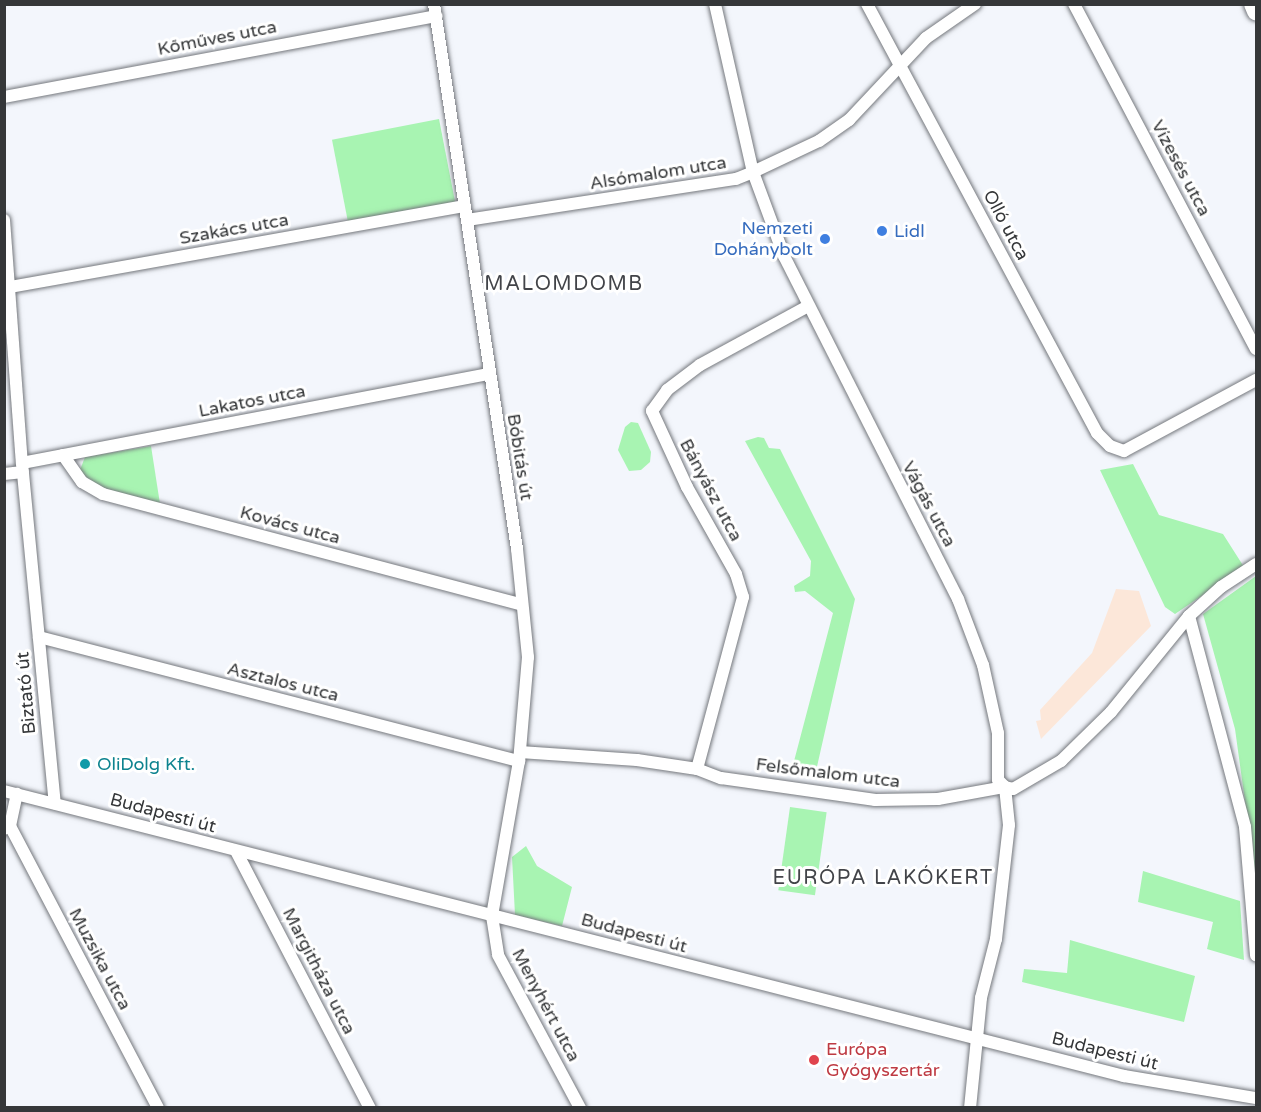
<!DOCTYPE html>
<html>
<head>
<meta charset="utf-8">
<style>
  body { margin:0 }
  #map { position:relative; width:1261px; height:1112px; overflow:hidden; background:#f3f6fc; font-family:"Varela Round",sans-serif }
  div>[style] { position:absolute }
  .education>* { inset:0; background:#fce7d9 }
  .green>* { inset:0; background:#a8f4b2; transform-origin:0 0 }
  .roads { filter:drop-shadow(0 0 2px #75787d) drop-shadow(0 0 2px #75787d) }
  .minor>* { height:12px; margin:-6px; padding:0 6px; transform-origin:6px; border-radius:6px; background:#fff }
  .secondary>* { height:18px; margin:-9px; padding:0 9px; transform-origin:9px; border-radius:9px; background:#fff }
  .dots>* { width:16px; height:16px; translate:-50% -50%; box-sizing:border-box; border:3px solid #fff; border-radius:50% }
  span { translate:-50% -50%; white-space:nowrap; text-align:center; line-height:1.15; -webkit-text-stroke:6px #fff; paint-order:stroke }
  .street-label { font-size:18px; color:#353739 }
  .shop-label { font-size:18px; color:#366cbe }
  .right { translate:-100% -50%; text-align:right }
  .left { translate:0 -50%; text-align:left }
  .culture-label { font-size:18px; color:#0d838f }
  .health-label { font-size:18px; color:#be3a42 }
  .neighbourhood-label { font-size:20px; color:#424449; letter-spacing:1.5px }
  .frame { position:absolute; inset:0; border:6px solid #353739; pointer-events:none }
</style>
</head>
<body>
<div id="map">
  <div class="education">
    <i style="clip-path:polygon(1116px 589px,1139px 591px,1151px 626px,1041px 739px,1036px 721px,1041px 720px,1040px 710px,1092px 653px)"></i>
  </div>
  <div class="green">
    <i style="left:439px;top:119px;width:85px;height:109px;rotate:79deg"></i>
    <i style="clip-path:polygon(631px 422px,638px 423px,651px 452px,650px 462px,641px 470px,629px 471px,618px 450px,625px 427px)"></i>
    <i style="clip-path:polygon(758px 437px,764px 438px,769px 448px,780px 449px,855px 599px,816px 771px,793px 765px,833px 613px,805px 591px,795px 592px,794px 586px,810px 576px,811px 561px,745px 441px)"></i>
    <i style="clip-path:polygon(151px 446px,160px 504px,97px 489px,80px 470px,85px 457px)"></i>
    <i style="clip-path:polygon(1133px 464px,1159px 515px,1223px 534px,1244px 567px,1175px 614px,1165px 607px,1100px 470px)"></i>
    <i style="clip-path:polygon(1256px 576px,1256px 881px,1235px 729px,1203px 614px)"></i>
    <i style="left:790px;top:807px;width:37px;height:84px;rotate:8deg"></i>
    <i style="clip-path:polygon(526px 846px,537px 866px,572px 887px,562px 926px,515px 915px,512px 857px)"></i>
    <i style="clip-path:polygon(1143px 871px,1240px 901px,1244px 960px,1207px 949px,1213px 922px,1138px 902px)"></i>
    <i style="clip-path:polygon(1070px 940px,1195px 976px,1184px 1022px,1022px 982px,1024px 969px,1067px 973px)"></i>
  </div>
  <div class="roads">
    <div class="minor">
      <i style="left:434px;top:4px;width:551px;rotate:81.34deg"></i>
      <i style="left:517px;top:549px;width:109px;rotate:84.2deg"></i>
      <i style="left:528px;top:657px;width:104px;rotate:94.9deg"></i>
      <i style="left:519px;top:761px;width:157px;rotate:99.9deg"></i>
      <i style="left:492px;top:916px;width:39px;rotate:81deg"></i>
      <i style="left:498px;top:955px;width:174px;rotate:61.8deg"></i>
      <i style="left:715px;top:4px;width:172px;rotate:77.3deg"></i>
      <i style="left:753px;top:172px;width:90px;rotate:69.7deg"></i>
      <i style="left:784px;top:256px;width:385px;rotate:63.1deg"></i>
      <i style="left:958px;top:599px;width:71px;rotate:69.3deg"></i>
      <i style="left:983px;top:665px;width:70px;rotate:77.6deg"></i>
      <i style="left:998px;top:733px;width:47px;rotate:90deg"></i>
      <i style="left:998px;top:780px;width:10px;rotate:45deg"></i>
      <i style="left:1005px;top:787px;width:38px;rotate:84deg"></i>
      <i style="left:1009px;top:825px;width:115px;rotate:96.5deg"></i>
      <i style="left:996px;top:939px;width:61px;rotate:104.3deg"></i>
      <i style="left:981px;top:998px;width:111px;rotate:95.7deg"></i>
      <i style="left:867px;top:4px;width:487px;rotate:61.8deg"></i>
      <i style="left:1097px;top:433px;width:18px;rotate:45deg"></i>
      <i style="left:1110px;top:446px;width:15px;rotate:20deg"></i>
      <i style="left:1124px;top:451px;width:150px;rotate:-28.3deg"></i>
      <i style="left:1074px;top:4px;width:390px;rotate:62.2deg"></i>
      <i style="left:4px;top:97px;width:440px;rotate:-10.6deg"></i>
      <i style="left:4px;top:220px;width:244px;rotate:85.8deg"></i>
      <i style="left:22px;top:463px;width:342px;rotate:84.5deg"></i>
      <i style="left:467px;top:220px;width:272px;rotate:-8.7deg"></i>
      <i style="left:736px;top:179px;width:18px;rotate:-22deg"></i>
      <i style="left:753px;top:172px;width:73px;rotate:-25.2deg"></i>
      <i style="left:819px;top:141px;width:37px;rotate:-35deg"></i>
      <i style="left:849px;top:120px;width:112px;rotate:-46.8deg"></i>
      <i style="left:926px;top:38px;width:60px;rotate:-34.8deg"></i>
      <i style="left:4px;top:288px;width:468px;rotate:-10.1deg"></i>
      <i style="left:63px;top:455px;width:33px;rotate:55deg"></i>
      <i style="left:82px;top:482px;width:24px;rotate:30deg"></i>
      <i style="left:103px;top:494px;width:433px;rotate:14.8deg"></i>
      <i style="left:22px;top:463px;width:474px;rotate:-10.8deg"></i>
      <i style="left:4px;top:474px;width:19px;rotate:-6deg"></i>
      <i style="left:1189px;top:616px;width:218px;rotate:75.1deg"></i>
      <i style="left:1245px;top:827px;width:129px;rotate:85.1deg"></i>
      <i style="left:39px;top:637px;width:496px;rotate:14.5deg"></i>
      <i style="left:520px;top:752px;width:117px;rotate:3.9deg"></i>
      <i style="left:637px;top:760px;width:61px;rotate:8.5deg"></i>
      <i style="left:697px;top:769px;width:26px;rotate:21deg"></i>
      <i style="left:721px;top:778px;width:156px;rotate:8.1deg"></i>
      <i style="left:875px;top:800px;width:63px;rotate:-0.9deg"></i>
      <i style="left:938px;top:799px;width:68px;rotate:-10.2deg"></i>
      <i style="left:1005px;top:787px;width:8px;rotate:14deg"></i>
      <i style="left:1013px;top:789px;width:56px;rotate:-30.3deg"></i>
      <i style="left:1061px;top:761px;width:70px;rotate:-44.4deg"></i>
      <i style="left:1111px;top:712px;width:124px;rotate:-50.9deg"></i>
      <i style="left:1189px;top:616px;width:43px;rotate:-42.2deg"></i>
      <i style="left:1221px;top:587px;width:42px;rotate:-33.3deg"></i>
      <i style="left:697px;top:769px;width:178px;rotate:-75deg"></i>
      <i style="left:743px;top:597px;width:24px;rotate:-107deg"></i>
      <i style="left:736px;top:574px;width:100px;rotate:-119.4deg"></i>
      <i style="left:687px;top:487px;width:84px;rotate:-114.7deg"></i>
      <i style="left:652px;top:411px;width:26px;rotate:-54deg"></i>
      <i style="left:667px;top:390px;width:41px;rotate:-37.1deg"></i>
      <i style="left:700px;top:365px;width:123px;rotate:-28.6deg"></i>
      <i style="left:4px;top:791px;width:1156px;rotate:14.28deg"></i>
      <i style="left:1124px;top:1076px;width:134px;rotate:9.5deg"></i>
      <i style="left:10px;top:826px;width:318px;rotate:62.3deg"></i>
      <i style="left:4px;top:829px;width:7px;rotate:-27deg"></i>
      <i style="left:10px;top:826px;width:33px;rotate:-78deg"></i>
      <i style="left:236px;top:851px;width:290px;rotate:62.5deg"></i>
    </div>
    <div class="secondary">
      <i style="left:1253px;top:4px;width:8px;rotate:67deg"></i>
    </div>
  </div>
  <div class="dots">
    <i style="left:882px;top:231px;background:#3f7fe0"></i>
    <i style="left:825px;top:239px;background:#3f7fe0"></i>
    <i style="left:85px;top:764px;background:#0f9aa8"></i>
    <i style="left:814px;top:1060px;background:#e0444e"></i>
  </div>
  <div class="street-label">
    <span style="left:217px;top:38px;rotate:-11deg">Kőműves utca</span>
    <span style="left:1181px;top:168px;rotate:62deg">Vízesés utca</span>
    <span style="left:658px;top:173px;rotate:-9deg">Alsómalom utca</span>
    <span style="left:1006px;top:225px;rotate:62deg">Olló utca</span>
    <span style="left:234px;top:229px;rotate:-10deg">Szakács utca</span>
    <span style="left:252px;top:401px;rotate:-11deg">Lakatos utca</span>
    <span style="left:520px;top:457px;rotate:81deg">Bóbitás út</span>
    <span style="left:711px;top:490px;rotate:62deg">Bányász utca</span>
    <span style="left:929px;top:504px;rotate:62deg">Vágás utca</span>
    <span style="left:290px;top:525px;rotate:15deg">Kovács utca</span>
    <span style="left:283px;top:682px;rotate:14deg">Asztalos utca</span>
    <span style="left:26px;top:693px;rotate:-95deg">Biztató út</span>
    <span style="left:828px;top:773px;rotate:7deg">Felsőmalom utca</span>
    <span style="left:163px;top:813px;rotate:15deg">Budapesti út</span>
    <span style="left:634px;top:933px;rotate:15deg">Budapesti út</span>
    <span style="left:100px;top:959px;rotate:62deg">Muzsika utca</span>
    <span style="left:319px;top:971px;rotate:63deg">Margitháza utca</span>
    <span style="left:546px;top:1005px;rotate:62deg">Menyhért utca</span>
    <span style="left:1105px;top:1051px;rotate:14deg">Budapesti út</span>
  </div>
  <div class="shop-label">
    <span class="right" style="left:813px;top:239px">Nemzeti<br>Dohánybolt</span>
    <span class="left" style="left:894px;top:231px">Lidl</span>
  </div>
  <div class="culture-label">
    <span class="left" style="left:97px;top:764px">OliDolg Kft.</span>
  </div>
  <div class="health-label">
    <span class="left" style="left:826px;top:1060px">Európa<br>Gyógyszertár</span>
  </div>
  <div class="neighbourhood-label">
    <span style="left:564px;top:284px">MALOMDOMB</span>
    <span style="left:883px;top:878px">EURÓPA LAKÓKERT</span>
  </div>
  <div class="frame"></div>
</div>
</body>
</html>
